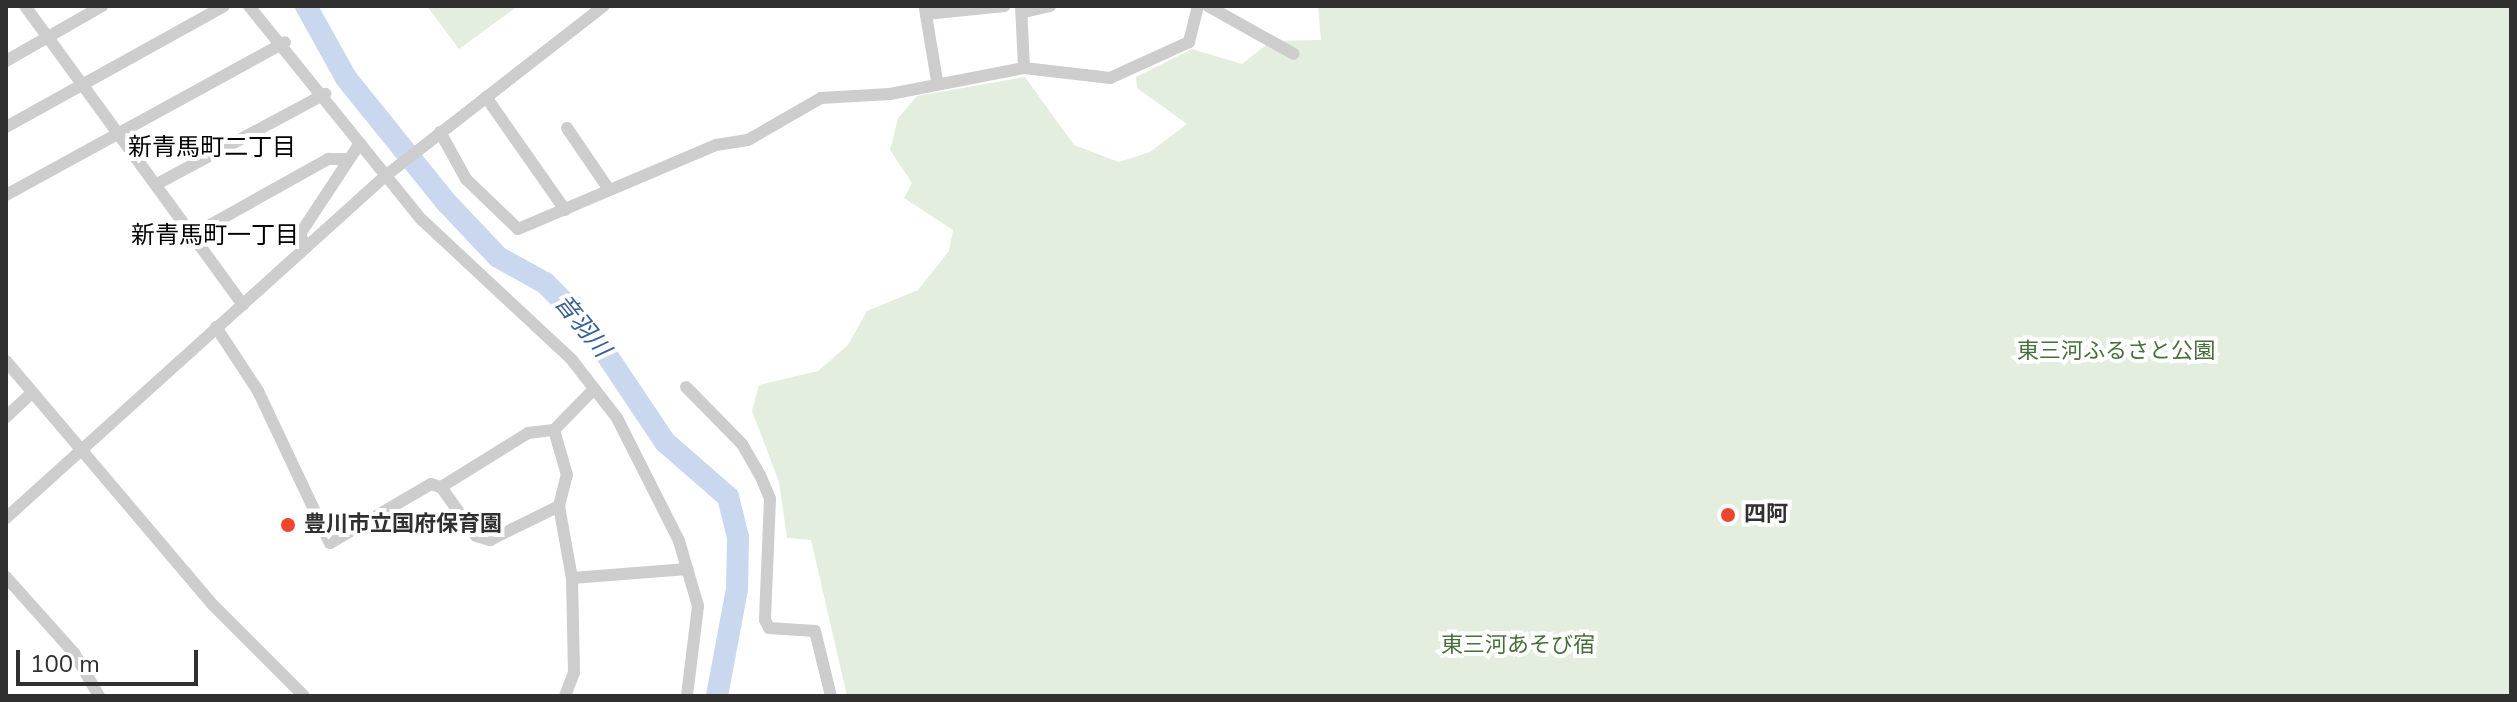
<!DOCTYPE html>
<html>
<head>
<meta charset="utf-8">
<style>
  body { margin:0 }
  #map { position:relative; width:2517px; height:702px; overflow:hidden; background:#fff; font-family:"Nunito Sans","Noto Sans JP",sans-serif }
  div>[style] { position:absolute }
  .green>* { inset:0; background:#e3eede }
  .river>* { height:22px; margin:-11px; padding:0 11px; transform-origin:11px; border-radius:11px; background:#c9d8ee }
  .minor>* { height:12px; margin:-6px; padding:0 6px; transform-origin:6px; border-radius:6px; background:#cdcdcd }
  .dots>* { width:22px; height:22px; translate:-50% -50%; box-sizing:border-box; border:4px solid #fff; border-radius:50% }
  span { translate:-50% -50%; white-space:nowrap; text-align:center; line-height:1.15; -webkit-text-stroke:8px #fff; paint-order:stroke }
  .park-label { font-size:22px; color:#486e3b }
  .poi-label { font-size:22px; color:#303030; font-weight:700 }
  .left { translate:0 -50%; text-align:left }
  .neighbourhood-label { font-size:24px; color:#000 }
  .water-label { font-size:24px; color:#395f97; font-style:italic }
  .frame { position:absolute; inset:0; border:8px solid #303030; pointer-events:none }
  .scale { position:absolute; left:16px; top:650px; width:182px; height:36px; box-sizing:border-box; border:4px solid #303030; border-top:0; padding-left:10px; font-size:24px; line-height:28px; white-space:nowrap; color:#303030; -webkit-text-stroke:6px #fff; paint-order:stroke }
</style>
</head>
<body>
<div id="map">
  <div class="green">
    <i style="clip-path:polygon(427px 6px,518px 6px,459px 49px)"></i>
    <i style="clip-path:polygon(1318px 6px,2511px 6px,2511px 696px,847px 696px,811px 540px,787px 538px,779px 482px,752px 411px,759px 385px,818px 371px,848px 345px,867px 311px,918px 290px,949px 251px,953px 230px,904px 198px,912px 183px,890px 150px,898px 118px,917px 96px,1025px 77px,1074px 145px,1119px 162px,1150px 152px,1187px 124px,1137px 88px,1136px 77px,1192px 49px,1242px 64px,1271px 41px,1321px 40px)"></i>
  </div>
  <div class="river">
    <i style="left:306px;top:6px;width:82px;rotate:60.9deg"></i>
    <i style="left:346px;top:78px;width:161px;rotate:51.1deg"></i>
    <i style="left:447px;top:203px;width:74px;rotate:46.6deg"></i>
    <i style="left:498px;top:257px;width:54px;rotate:29deg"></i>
    <i style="left:545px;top:283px;width:58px;rotate:45deg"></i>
    <i style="left:586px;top:324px;width:142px;rotate:56.2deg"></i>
    <i style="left:665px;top:442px;width:84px;rotate:41.1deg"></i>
    <i style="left:728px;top:497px;width:41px;rotate:76deg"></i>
    <i style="left:738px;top:537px;width:52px;rotate:91.1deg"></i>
    <i style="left:737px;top:589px;width:109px;rotate:100.6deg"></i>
  </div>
  <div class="minor">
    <i style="left:25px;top:6px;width:370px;rotate:53.9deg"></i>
    <i style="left:249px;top:6px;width:274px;rotate:51.1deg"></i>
    <i style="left:421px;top:219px;width:207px;rotate:43deg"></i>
    <i style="left:572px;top:360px;width:73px;rotate:52.2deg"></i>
    <i style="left:617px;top:418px;width:138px;rotate:63.2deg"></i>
    <i style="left:679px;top:541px;width:68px;rotate:73.7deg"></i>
    <i style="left:698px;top:606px;width:91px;rotate:97deg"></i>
    <i style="left:1021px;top:6px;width:62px;rotate:87.2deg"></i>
    <i style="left:1208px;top:6px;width:98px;rotate:29.2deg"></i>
    <i style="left:925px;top:9px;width:73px;rotate:80.5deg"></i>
    <i style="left:1024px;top:12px;width:27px;rotate:-13deg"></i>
    <i style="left:926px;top:14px;width:79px;rotate:-5.8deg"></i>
    <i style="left:6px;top:61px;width:111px;rotate:-29.8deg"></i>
    <i style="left:486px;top:97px;width:138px;rotate:55deg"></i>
    <i style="left:6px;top:127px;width:249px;rotate:-29deg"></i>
    <i style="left:567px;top:128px;width:73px;rotate:55.7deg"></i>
    <i style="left:440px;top:132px;width:54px;rotate:61deg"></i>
    <i style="left:466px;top:179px;width:72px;rotate:43.9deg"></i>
    <i style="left:518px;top:229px;width:215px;rotate:-23deg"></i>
    <i style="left:716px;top:145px;width:32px;rotate:-9deg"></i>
    <i style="left:748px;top:140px;width:84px;rotate:-29.9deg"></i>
    <i style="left:821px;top:98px;width:69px;rotate:-3.3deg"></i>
    <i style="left:890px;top:94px;width:136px;rotate:-11deg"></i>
    <i style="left:1024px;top:68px;width:87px;rotate:6.6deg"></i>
    <i style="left:1110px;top:78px;width:87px;rotate:-24.5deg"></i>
    <i style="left:1189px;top:42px;width:37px;rotate:-76deg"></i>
    <i style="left:157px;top:184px;width:191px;rotate:-28.2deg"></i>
    <i style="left:6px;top:195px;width:318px;rotate:-28.7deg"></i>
    <i style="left:194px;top:234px;width:154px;rotate:-29.2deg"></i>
    <i style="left:328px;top:159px;width:17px"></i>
    <i style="left:305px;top:246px;width:13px;rotate:-113deg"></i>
    <i style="left:300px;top:234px;width:109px;rotate:-56.6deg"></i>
    <i style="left:216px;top:327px;width:77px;rotate:56.7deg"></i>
    <i style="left:258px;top:391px;width:168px;rotate:64.7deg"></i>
    <i style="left:330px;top:543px;width:117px;rotate:-30.3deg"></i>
    <i style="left:431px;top:484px;width:10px;rotate:17deg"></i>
    <i style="left:441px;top:487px;width:60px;rotate:54.5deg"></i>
    <i style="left:476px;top:536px;width:15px;rotate:16deg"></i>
    <i style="left:490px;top:540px;width:77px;rotate:-26.2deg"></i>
    <i style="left:559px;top:506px;width:73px;rotate:79.8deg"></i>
    <i style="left:572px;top:578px;width:116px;rotate:-4.4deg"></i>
    <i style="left:6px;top:361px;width:321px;rotate:49.7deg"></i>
    <i style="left:214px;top:606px;width:127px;rotate:45deg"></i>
    <i style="left:686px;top:387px;width:80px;rotate:45.5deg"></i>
    <i style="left:742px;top:444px;width:36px;rotate:60deg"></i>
    <i style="left:760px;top:475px;width:26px;rotate:67deg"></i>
    <i style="left:770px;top:499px;width:121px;rotate:92.4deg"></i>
    <i style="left:765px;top:620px;width:9px;rotate:63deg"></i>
    <i style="left:769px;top:628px;width:46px;rotate:3.7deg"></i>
    <i style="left:815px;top:631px;width:67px;rotate:76.2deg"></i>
    <i style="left:6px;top:417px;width:35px;rotate:-43deg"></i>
    <i style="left:441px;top:487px;width:102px;rotate:-31.8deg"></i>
    <i style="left:528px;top:433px;width:26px;rotate:-7deg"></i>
    <i style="left:559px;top:506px;width:32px;rotate:-76deg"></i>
    <i style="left:567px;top:475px;width:47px;rotate:-106.1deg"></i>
    <i style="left:554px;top:430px;width:57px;rotate:-45.7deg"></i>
    <i style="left:6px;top:518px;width:509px;rotate:-42.05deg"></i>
    <i style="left:384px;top:177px;width:279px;rotate:-37.9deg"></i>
    <i style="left:6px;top:577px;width:102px;rotate:48.2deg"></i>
    <i style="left:74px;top:653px;width:50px;rotate:59.8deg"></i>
    <i style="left:565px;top:696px;width:25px;rotate:-69deg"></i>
    <i style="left:574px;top:673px;width:95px;rotate:-91.2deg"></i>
  </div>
  <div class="dots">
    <i style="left:1728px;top:515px;background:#ee462c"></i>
    <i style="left:288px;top:525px;background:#ee462c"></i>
  </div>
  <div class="park-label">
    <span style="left:2116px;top:352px">東三河ふるさと公園</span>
    <span style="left:1518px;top:646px">東三河あそび宿</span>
  </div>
  <div class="poi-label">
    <span class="left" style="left:1744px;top:515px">四阿</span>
    <span class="left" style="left:304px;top:525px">豊川市立国府保育園</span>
  </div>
  <div class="neighbourhood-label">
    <span style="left:212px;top:148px">新青馬町二丁目</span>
    <span style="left:215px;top:236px">新青馬町一丁目</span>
  </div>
  <div class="water-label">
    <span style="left:582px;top:326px;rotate:51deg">音羽川</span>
  </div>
  <div class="frame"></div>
  <div class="scale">100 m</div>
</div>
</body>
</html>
